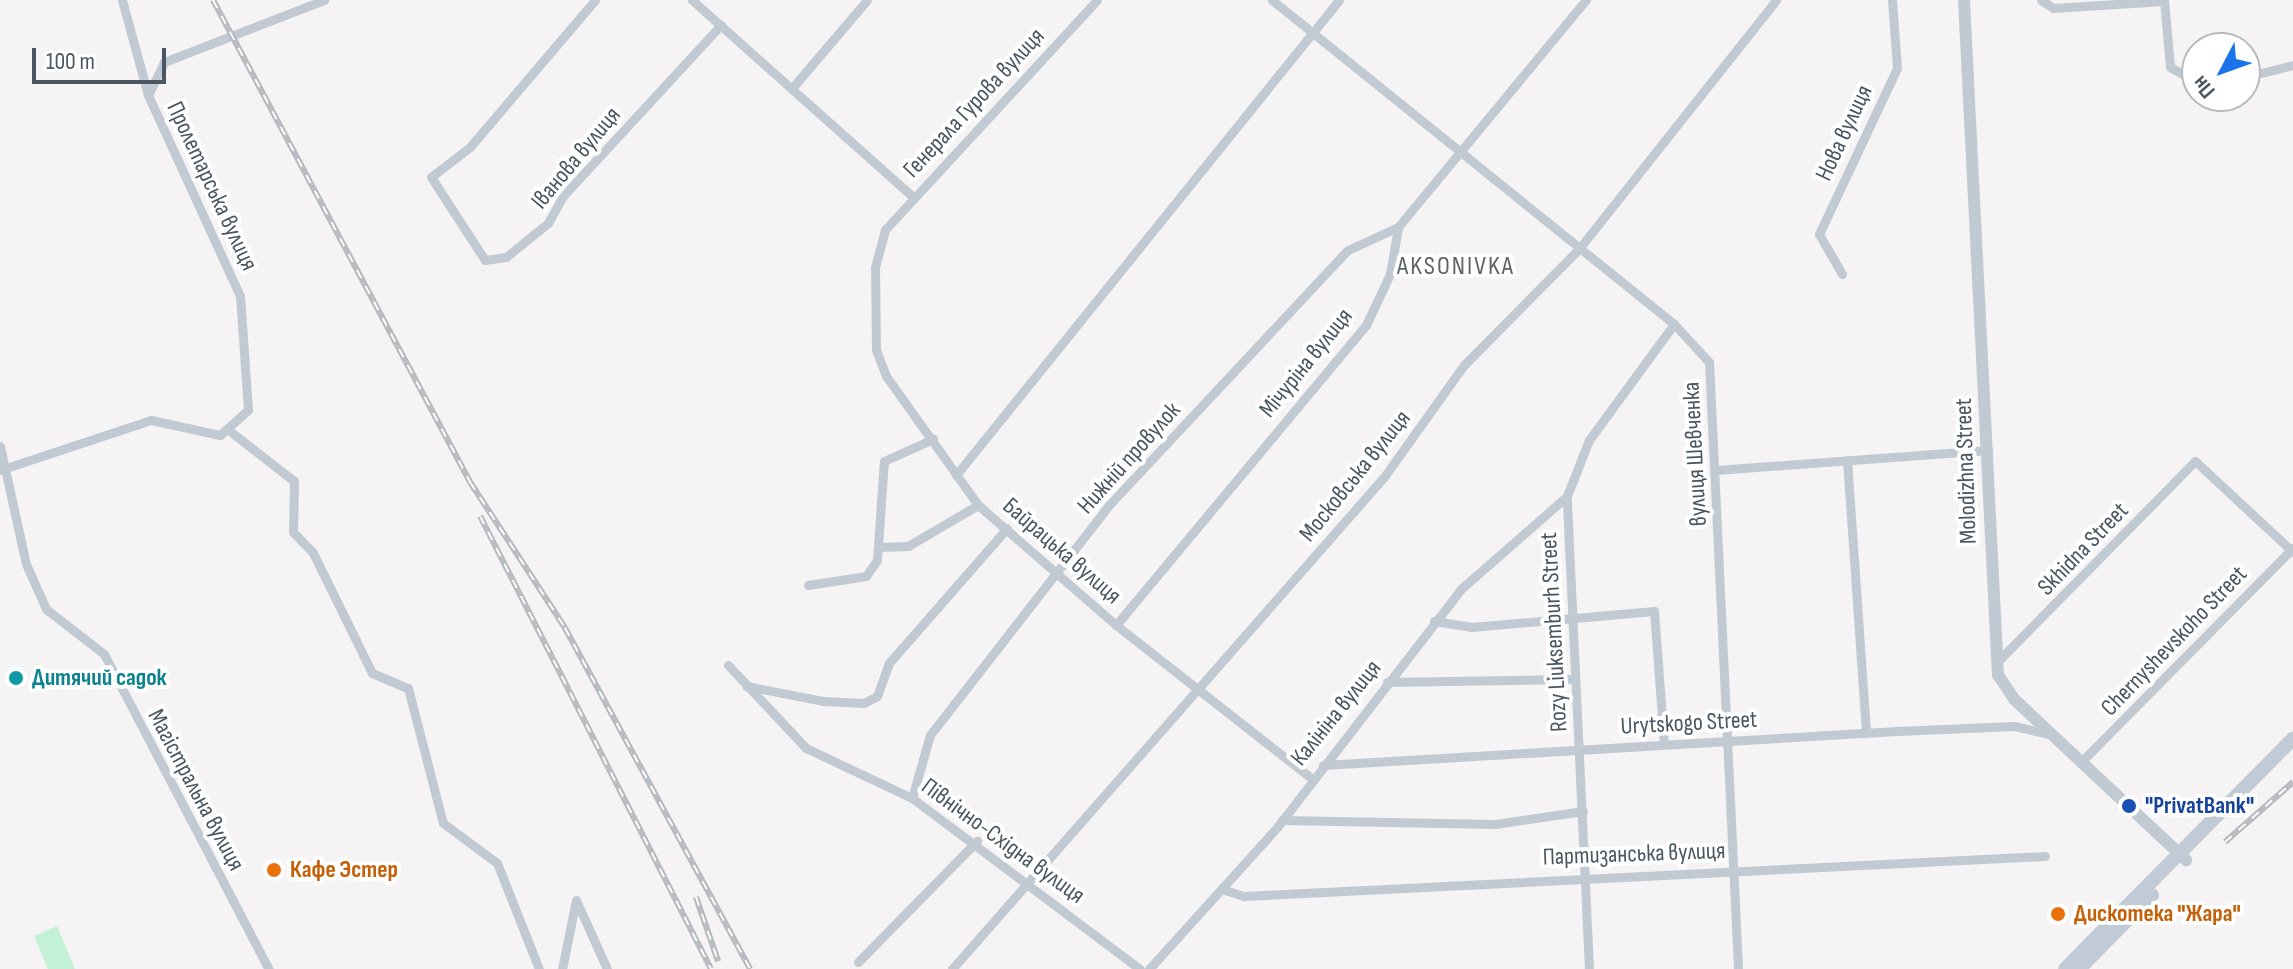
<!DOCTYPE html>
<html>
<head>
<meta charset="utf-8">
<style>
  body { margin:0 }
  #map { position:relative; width:2293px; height:969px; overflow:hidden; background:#f5f3f3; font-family:"Sofia Sans Condensed",sans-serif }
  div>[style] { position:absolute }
  .green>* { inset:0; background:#c3f1d5 }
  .minor>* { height:9px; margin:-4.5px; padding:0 4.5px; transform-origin:4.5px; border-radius:4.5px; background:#c1cad2 }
  .tertiary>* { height:12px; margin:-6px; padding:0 6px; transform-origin:6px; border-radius:6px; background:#c1cad2 }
  .secondary>* { height:14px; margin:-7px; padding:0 7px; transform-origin:7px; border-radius:7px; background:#c1cbd6 }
  .rail>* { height:6px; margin-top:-3px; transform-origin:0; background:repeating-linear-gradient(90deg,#fff 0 9px,#b5b8bd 0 18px); box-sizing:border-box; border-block:2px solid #b5b8bd }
  .dots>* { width:22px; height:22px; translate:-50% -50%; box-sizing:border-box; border:4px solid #fff; border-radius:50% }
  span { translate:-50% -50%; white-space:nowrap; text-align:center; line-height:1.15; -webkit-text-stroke:8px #fff; paint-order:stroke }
  .street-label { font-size:24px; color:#4a5661 }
  .culture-label { font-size:24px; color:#0d838f; font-weight:700 }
  .left { translate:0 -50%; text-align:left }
  .transit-label { font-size:24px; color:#164399; font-weight:700 }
  .food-label { font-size:24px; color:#c56008; font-weight:700 }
  .neighbourhood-label { font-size:26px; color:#5f6368; letter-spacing:2px }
  .north { position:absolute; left:2181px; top:32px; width:80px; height:80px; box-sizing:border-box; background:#fff; border:2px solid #b7bbc0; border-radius:50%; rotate:229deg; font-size:22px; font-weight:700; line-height:32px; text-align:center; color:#4a5661 }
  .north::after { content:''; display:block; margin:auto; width:28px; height:36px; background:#1a73e8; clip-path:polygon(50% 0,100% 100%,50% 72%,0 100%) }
  .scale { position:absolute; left:32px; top:48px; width:134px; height:36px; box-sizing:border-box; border:4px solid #4a5661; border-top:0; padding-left:10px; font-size:24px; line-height:28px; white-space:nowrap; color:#4a5661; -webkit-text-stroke:6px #fff; paint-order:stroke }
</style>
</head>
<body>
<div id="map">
  <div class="green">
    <i style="clip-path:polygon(57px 926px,75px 969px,48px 969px,34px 936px)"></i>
  </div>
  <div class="minor">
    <i style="left:595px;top:0;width:193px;rotate:130.4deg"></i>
    <i style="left:470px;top:147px;width:49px;rotate:142.4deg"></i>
    <i style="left:431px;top:177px;width:99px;rotate:57deg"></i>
    <i style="left:485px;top:260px;width:21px;rotate:-8deg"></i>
    <i style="left:506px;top:257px;width:54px;rotate:-39deg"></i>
    <i style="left:548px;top:223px;width:31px;rotate:-61deg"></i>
    <i style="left:563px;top:196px;width:233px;rotate:-47.3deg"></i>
    <i style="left:692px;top:0;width:296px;rotate:41.7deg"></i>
    <i style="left:1097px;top:0;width:313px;rotate:132.7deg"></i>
    <i style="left:885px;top:230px;width:38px;rotate:105deg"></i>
    <i style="left:875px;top:267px;width:83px;rotate:89.3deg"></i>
    <i style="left:876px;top:350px;width:28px;rotate:69deg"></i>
    <i style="left:886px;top:376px;width:158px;rotate:54.5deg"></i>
    <i style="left:978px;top:505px;width:183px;rotate:41deg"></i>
    <i style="left:1116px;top:625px;width:246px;rotate:38.1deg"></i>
    <i style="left:1272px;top:0;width:516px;rotate:38.87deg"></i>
    <i style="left:1674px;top:324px;width:52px;rotate:47.4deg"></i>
    <i style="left:1709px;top:362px;width:608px;rotate:87.26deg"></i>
    <i style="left:2041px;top:0;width:14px;rotate:34deg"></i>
    <i style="left:2053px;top:8px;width:111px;rotate:-3.6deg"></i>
    <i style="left:2164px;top:0;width:67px;rotate:84.9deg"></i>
    <i style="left:2170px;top:67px;width:31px;rotate:29deg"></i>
    <i style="left:2245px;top:77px;width:49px;rotate:-14deg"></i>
    <i style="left:793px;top:87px;width:114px;rotate:-49.6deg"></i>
    <i style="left:148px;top:95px;width:37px;rotate:-64deg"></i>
    <i style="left:164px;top:62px;width:172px;rotate:-21.2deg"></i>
    <i style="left:1842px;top:274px;width:46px;rotate:-119.9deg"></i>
    <i style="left:1819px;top:234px;width:183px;rotate:-64.8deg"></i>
    <i style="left:1897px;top:68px;width:68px;rotate:-94.2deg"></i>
    <i style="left:231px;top:432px;width:80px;rotate:37.9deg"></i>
    <i style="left:294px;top:481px;width:51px;rotate:91.1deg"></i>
    <i style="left:293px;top:532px;width:29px;rotate:46deg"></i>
    <i style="left:313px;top:553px;width:134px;rotate:63.8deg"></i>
    <i style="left:372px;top:673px;width:39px;rotate:23deg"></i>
    <i style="left:408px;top:688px;width:139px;rotate:75.5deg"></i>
    <i style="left:443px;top:823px;width:67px;rotate:36.5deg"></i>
    <i style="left:497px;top:863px;width:114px;rotate:68.4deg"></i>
    <i style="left:0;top:446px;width:121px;rotate:77.6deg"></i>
    <i style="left:26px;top:564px;width:49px;rotate:66deg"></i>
    <i style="left:46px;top:609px;width:73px;rotate:37.8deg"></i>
    <i style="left:104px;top:654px;width:356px;rotate:62.4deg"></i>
    <i style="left:1847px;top:460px;width:274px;rotate:86deg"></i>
    <i style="left:0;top:470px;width:159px;rotate:-18.3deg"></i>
    <i style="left:151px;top:420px;width:71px;rotate:12.3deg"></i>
    <i style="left:220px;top:435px;width:38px;rotate:-42deg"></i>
    <i style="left:248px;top:410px;width:114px;rotate:-94deg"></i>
    <i style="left:240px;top:296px;width:221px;rotate:-114.6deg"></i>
    <i style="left:148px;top:95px;width:98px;rotate:-105.3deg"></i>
    <i style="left:1716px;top:470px;width:273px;rotate:-4.2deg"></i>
    <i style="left:956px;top:475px;width:610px;rotate:-51.12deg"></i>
    <i style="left:878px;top:547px;width:30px;rotate:-2deg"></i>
    <i style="left:908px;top:546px;width:81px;rotate:-30.4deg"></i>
    <i style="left:808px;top:585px;width:59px;rotate:-8.8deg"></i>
    <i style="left:866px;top:576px;width:19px;rotate:-55deg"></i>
    <i style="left:877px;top:560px;width:99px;rotate:-86deg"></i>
    <i style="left:884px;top:461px;width:54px;rotate:-24.2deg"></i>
    <i style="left:1434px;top:621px;width:37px;rotate:9deg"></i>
    <i style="left:1471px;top:627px;width:184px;rotate:-5deg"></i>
    <i style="left:1654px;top:611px;width:133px;rotate:85.7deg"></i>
    <i style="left:1116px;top:625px;width:391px;rotate:-50.2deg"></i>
    <i style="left:1366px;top:325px;width:56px;rotate:-64.8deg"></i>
    <i style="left:1390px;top:274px;width:48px;rotate:-80.3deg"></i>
    <i style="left:1398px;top:227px;width:295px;rotate:-50.4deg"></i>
    <i style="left:1997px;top:662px;width:282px;rotate:-45.4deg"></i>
    <i style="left:2195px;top:461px;width:134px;rotate:42.9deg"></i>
    <i style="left:728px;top:665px;width:114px;rotate:46.8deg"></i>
    <i style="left:806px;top:748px;width:117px;rotate:25.3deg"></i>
    <i style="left:912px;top:798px;width:285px;rotate:36.9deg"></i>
    <i style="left:1387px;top:682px;width:187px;rotate:-0.9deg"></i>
    <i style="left:746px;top:686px;width:78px;rotate:11deg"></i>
    <i style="left:823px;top:701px;width:41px;rotate:2.8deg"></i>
    <i style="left:864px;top:703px;width:15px;rotate:-28deg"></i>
    <i style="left:877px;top:696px;width:35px;rotate:-70deg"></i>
    <i style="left:889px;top:663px;width:179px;rotate:-48.8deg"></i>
    <i style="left:2082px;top:761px;width:300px;rotate:-45.3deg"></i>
    <i style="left:1323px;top:765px;width:575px;rotate:-3.39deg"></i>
    <i style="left:1897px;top:731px;width:117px;rotate:-2.4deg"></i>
    <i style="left:2014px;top:726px;width:36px;rotate:13deg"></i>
    <i style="left:912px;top:798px;width:66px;rotate:-74.1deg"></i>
    <i style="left:930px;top:735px;width:291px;rotate:-52.1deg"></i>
    <i style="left:1109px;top:505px;width:349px;rotate:-46.9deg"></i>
    <i style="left:1348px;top:250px;width:55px;rotate:-24.7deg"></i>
    <i style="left:1282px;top:820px;width:213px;rotate:1.1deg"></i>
    <i style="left:1495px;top:824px;width:89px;rotate:-8.4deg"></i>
    <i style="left:1225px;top:890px;width:20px;rotate:18deg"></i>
    <i style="left:1244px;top:896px;width:802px;rotate:-2.86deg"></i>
    <i style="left:858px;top:962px;width:170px;rotate:-45.5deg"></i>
    <i style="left:562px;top:969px;width:70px;rotate:-78.5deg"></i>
    <i style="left:576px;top:900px;width:76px;rotate:65.8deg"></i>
    <i style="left:952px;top:969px;width:655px;rotate:-48.72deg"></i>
    <i style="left:1384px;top:477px;width:138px;rotate:-54.5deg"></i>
    <i style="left:1464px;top:365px;width:162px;rotate:-45.3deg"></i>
    <i style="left:1578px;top:250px;width:319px;rotate:-51.6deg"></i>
    <i style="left:1149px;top:969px;width:193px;rotate:-47.9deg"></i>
    <i style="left:1278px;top:826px;width:301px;rotate:-52.3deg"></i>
    <i style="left:1462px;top:588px;width:140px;rotate:-41.2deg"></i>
    <i style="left:1589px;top:969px;width:474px;rotate:-92.7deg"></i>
    <i style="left:1567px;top:496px;width:60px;rotate:-68.6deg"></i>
    <i style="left:1589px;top:440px;width:144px;rotate:-53.8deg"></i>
  </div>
  <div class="tertiary">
    <i style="left:1964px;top:0;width:676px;rotate:87.12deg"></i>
    <i style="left:1998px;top:675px;width:29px;rotate:56deg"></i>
    <i style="left:2014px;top:699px;width:236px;rotate:43.1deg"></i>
  </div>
  <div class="secondary">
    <i style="left:2065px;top:969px;width:324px;rotate:-45.3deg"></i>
    <i style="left:2079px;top:969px;width:104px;rotate:-45.4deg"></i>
  </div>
  <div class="rail">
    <i style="left:213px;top:0;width:546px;rotate:61.93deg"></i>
    <i style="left:470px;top:482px;width:174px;rotate:56.9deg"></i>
    <i style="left:565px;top:628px;width:388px;rotate:61.5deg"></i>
    <i style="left:480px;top:516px;width:508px;rotate:62.98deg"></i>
    <i style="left:2225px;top:842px;width:91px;rotate:-41.4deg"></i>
    <i style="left:696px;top:897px;width:68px;rotate:71deg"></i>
  </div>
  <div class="dots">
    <i style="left:16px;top:678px;background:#0f9aa8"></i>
    <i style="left:2129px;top:806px;background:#1a4fb4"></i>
    <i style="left:274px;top:870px;background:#e8710a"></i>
    <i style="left:2058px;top:914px;background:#e8710a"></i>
  </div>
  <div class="street-label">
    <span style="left:974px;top:103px;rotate:-47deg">Генерала Гурова вулиця</span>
    <span style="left:1844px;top:133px;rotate:-65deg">Нова вулиця</span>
    <span style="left:576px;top:158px;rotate:-50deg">Іванова вулиця</span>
    <span style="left:212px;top:186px;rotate:65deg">Пролетарська вулиця</span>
    <span style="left:1306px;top:363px;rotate:-51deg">Мічуріна вулиця</span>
    <span style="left:1695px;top:454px;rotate:-93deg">вулиця Шевченка</span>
    <span style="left:1129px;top:458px;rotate:-48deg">Нижній провулок</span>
    <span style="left:1966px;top:471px;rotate:-92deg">Molodizhna Street</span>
    <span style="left:1355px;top:476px;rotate:-51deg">Московська вулиця</span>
    <span style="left:2083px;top:549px;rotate:-46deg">Skhidna Street</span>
    <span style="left:1062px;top:551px;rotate:41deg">Байрацька вулиця</span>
    <span style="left:1554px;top:632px;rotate:-93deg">Rozy Liuksemburh Street</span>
    <span style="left:2174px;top:641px;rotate:-46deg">Chernyshevskoho Street</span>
    <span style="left:1336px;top:713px;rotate:-51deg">Калініна вулиця</span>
    <span style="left:1689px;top:723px;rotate:-3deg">Urytskogo Street</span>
    <span style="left:196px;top:790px;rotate:62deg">Магістральна вулиця</span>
    <span style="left:1003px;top:841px;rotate:36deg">Північно-Східна вулиця</span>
    <span style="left:1634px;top:854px;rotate:-2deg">Партизанська вулиця</span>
  </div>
  <div class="culture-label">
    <span class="left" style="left:32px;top:678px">Дитячий садок</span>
  </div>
  <div class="transit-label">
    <span class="left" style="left:2145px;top:806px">"PrivatBank"</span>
  </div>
  <div class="food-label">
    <span class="left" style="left:290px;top:870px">Кафе Эстер</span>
    <span class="left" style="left:2074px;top:914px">Дискотека "Жара"</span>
  </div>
  <div class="neighbourhood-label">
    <span style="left:1456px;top:267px">AKSONІVKA</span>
  </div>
  <div class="north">Пн</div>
  <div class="scale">100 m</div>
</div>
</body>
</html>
